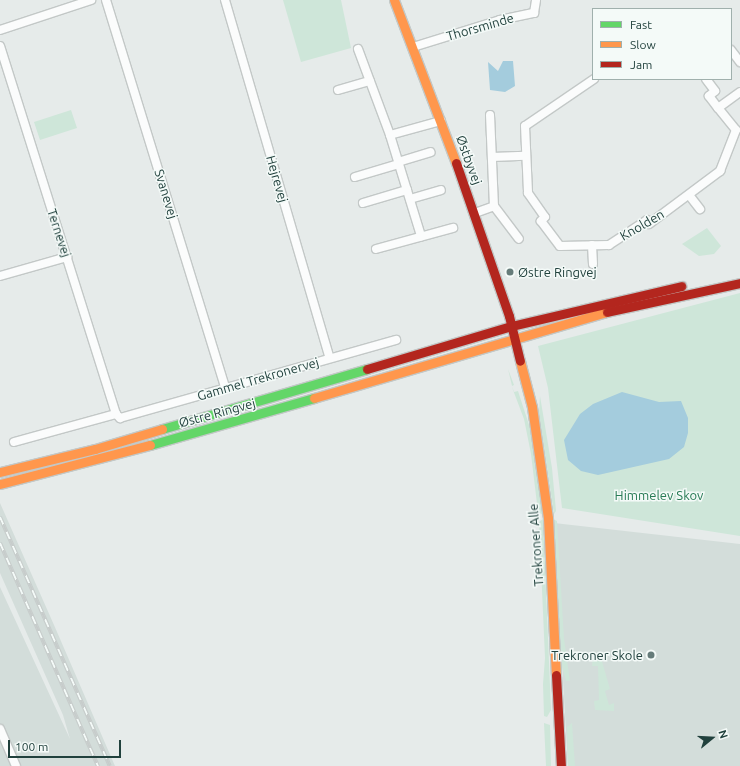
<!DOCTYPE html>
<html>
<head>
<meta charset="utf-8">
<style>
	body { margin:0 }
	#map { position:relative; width:740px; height:766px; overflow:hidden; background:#e6ebea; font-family:Ubuntu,sans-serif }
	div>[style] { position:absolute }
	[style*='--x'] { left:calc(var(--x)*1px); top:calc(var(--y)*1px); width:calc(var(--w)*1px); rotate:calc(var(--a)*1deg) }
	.built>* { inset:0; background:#d3ddda }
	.green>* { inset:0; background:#cee6d9 }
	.water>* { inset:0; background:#a4ccdd }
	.roads { filter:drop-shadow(1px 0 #c3c8c7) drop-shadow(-1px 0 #c3c8c7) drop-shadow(0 1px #c3c8c7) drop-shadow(0 -1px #c3c8c7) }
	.street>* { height:8px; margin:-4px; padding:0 4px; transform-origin:4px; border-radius:4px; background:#fbfcfc }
	.fast>* { height:9px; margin:-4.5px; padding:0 4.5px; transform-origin:4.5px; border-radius:4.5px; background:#63d668 }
	.slow>* { height:9px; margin:-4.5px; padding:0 4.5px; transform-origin:4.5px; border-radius:4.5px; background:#ff974d }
	.jam>* { height:9px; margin:-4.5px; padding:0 4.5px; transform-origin:4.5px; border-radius:4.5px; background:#b3261e }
	.rail>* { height:4px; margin-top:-2px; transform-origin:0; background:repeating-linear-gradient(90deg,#f4faf8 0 8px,#c7cccb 0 16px); box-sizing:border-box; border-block:1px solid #c7cccb }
	.dots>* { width:11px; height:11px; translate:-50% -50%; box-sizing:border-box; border:2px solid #f4faf8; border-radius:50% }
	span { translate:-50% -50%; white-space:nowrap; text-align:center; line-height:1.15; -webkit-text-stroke:3px #f4faf8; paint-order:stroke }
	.street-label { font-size:13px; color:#21413d }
	.poi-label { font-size:13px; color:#21413d }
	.left { translate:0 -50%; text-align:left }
	.right { translate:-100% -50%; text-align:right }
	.park-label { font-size:13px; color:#287b55 }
	.legend { position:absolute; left:592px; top:8px; width:140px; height:72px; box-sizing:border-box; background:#f4faf8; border:1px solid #a0b0ad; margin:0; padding:5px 7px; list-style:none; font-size:12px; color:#21413d }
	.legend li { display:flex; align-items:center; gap:8px; height:20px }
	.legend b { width:20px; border:1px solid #a0b0ad }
	.north { position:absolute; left:692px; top:718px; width:40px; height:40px; -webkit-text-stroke:3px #f4faf8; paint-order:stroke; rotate:72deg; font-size:11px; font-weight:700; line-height:16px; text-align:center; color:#21413d }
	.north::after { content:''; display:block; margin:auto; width:14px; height:18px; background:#21413d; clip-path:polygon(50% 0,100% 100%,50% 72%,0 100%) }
	.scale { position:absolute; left:8px; top:740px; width:113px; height:18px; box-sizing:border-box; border:2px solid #21413d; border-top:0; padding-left:5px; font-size:12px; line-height:14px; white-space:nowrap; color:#21413d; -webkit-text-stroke:3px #f4faf8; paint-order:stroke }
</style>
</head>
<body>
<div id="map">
	<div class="built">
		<div style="clip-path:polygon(0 503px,54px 625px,115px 766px,0 766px,0 587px,70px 739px,63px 715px,0 573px)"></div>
		<div style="clip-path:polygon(554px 523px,740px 544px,740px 766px,568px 766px)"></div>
	</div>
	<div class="green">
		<div style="clip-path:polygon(283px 0,341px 0,351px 48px,301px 62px)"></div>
		<div style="clip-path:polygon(71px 110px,77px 128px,40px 140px,34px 122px)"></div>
		<div style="clip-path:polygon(707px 228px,721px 246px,714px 254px,699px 256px,682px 244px)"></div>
		<div style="clip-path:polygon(740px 293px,740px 536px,562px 508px,548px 388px,538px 346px)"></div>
		<div style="clip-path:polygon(508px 369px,514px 385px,512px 386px,514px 392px,518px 391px,530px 428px,543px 515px,538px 512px,531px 454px,524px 419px,513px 390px)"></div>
		<div style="clip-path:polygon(540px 396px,552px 468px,556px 511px,554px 514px,539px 413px)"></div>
		<div style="clip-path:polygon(543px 519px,551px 710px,547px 717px,544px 716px,543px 684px,545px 658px,539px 522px)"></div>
		<div style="clip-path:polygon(553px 519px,557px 521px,564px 639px,570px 681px,566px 681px,562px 667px)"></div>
		<div style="clip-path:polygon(593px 657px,601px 658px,610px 689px,605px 691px,609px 705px,614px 703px,614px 711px,595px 710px,594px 701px,599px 700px,598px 666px,592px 666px)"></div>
		<div style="clip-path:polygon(544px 723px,550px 725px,551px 766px,546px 766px)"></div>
		<div style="clip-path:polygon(572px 723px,575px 766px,568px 766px,567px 727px)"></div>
	</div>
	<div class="water">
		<div style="clip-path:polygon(503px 61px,513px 61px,515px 86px,505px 92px,490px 90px,488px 62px,498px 71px)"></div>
		<div style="clip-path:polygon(622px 392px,659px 402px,681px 401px,688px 418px,688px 433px,684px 447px,669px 459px,598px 475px,581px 471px,568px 460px,564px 440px,580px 414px,593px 404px)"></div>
	</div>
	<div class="roads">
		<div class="street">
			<div style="--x:106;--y:0;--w:406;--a:72.9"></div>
			<div style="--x:225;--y:0;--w:373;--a:73.7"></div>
			<div style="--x:0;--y:30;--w:96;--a:-18.2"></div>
			<div style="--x:0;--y:46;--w:386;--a:72.5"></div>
			<div style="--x:116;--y:414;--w:6;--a:45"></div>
			<div style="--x:120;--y:418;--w:287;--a:-15.8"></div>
			<div style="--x:413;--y:47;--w:91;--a:-17.2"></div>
			<div style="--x:500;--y:20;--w:35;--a:-12"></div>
			<div style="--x:534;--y:13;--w:13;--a:-81"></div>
			<div style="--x:358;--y:49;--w:92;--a:69.6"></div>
			<div style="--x:390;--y:135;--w:106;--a:72.9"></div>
			<div style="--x:731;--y:50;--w:15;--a:53"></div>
			<div style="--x:594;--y:79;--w:83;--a:145.7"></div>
			<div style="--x:525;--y:126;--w:67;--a:87.4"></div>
			<div style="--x:528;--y:193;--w:29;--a:55"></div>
			<div style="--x:545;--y:217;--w:6;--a:135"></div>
			<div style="--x:541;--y:221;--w:31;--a:53"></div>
			<div style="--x:560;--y:246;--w:49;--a:-1.2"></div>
			<div style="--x:609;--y:245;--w:45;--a:-33.3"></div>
			<div style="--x:647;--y:220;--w:4;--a:63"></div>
			<div style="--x:649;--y:224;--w:89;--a:-36.7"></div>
			<div style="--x:720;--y:171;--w:44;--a:-68.7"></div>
			<div style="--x:736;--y:130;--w:28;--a:-129"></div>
			<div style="--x:706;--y:79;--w:15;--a:53"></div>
			<div style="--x:715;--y:91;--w:8;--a:140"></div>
			<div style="--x:709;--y:96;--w:15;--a:53"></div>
			<div style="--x:718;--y:108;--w:27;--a:-36"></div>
			<div style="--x:338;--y:90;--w:33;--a:-16"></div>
			<div style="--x:490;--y:115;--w:91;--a:87.5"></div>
			<div style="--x:494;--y:206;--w:41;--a:52.9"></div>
			<div style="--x:390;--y:135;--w:53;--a:-15.4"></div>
			<div style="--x:492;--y:157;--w:33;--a:-2"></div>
			<div style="--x:398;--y:162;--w:34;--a:-17"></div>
			<div style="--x:355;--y:177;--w:46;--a:-16.5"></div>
			<div style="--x:689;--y:195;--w:18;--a:52"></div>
			<div style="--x:410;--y:199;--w:32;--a:-16"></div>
			<div style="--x:363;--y:203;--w:46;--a:-16.5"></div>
			<div style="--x:475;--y:213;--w:20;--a:-20"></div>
			<div style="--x:592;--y:245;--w:19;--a:87"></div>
			<div style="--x:376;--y:249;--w:80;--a:-15.3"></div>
			<div style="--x:0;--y:276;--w:70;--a:-15.8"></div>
			<div style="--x:14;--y:442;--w:106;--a:-15.4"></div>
			<div style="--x:0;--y:729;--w:40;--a:66.6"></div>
		</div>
		<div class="fast">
			<div style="--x:162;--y:429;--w:214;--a:-16.3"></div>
			<div style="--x:150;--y:445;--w:171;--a:-16"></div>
		</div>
		<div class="slow">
			<div style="--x:394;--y:0;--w:174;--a:69.2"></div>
			<div style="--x:520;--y:361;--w:48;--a:75.4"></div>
			<div style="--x:532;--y:407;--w:112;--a:81.8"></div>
			<div style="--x:548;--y:518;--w:157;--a:87.1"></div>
			<div style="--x:314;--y:398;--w:305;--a:-16.4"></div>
			<div style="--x:0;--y:472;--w:98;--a:-13.6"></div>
			<div style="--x:95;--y:449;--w:70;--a:-16.6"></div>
			<div style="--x:0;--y:484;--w:155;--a:-14.6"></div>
		</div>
		<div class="jam">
			<div style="--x:456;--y:163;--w:162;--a:70.9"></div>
			<div style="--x:509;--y:316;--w:46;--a:76.3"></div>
			<div style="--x:607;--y:312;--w:136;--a:-12.3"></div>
			<div style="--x:367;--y:369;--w:150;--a:-16.6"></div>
			<div style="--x:511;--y:326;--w:175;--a:-13.2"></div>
			<div style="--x:556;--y:675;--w:91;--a:86.9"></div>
		</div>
	</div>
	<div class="rail">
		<div style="--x:0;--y:517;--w:272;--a:66.2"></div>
		<div style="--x:0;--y:543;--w:244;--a:66.3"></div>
	</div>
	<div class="dots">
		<div style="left:510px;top:272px;background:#667c7a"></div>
		<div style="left:651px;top:655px;background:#667c7a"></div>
	</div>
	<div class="street-label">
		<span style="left:480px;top:27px;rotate:-16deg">Thorsminde</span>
		<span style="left:469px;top:160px;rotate:70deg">Østbyvej</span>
		<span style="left:277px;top:179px;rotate:74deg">Hejrevej</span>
		<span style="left:166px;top:194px;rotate:73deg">Svanevej</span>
		<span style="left:642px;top:225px;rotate:-30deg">Knolden</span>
		<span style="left:59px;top:233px;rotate:72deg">Ternevej</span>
		<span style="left:258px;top:379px;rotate:-16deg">Gammel Trekronervej</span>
		<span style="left:217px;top:413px;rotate:-15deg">Østre Ringvej</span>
		<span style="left:536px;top:545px;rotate:-94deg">Trekroner Alle</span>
	</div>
	<div class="poi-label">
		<span class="left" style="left:518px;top:272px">Østre Ringvej</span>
		<span class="right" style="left:643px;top:655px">Trekroner Skole</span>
	</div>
	<div class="park-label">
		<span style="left:659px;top:495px">Himmelev Skov</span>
	</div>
	<ul class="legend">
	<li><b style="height:5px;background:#63d668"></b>Fast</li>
	<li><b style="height:5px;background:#ff974d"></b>Slow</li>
	<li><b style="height:5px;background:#b3261e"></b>Jam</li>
	</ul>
	<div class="north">N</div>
	<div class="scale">100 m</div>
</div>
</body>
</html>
